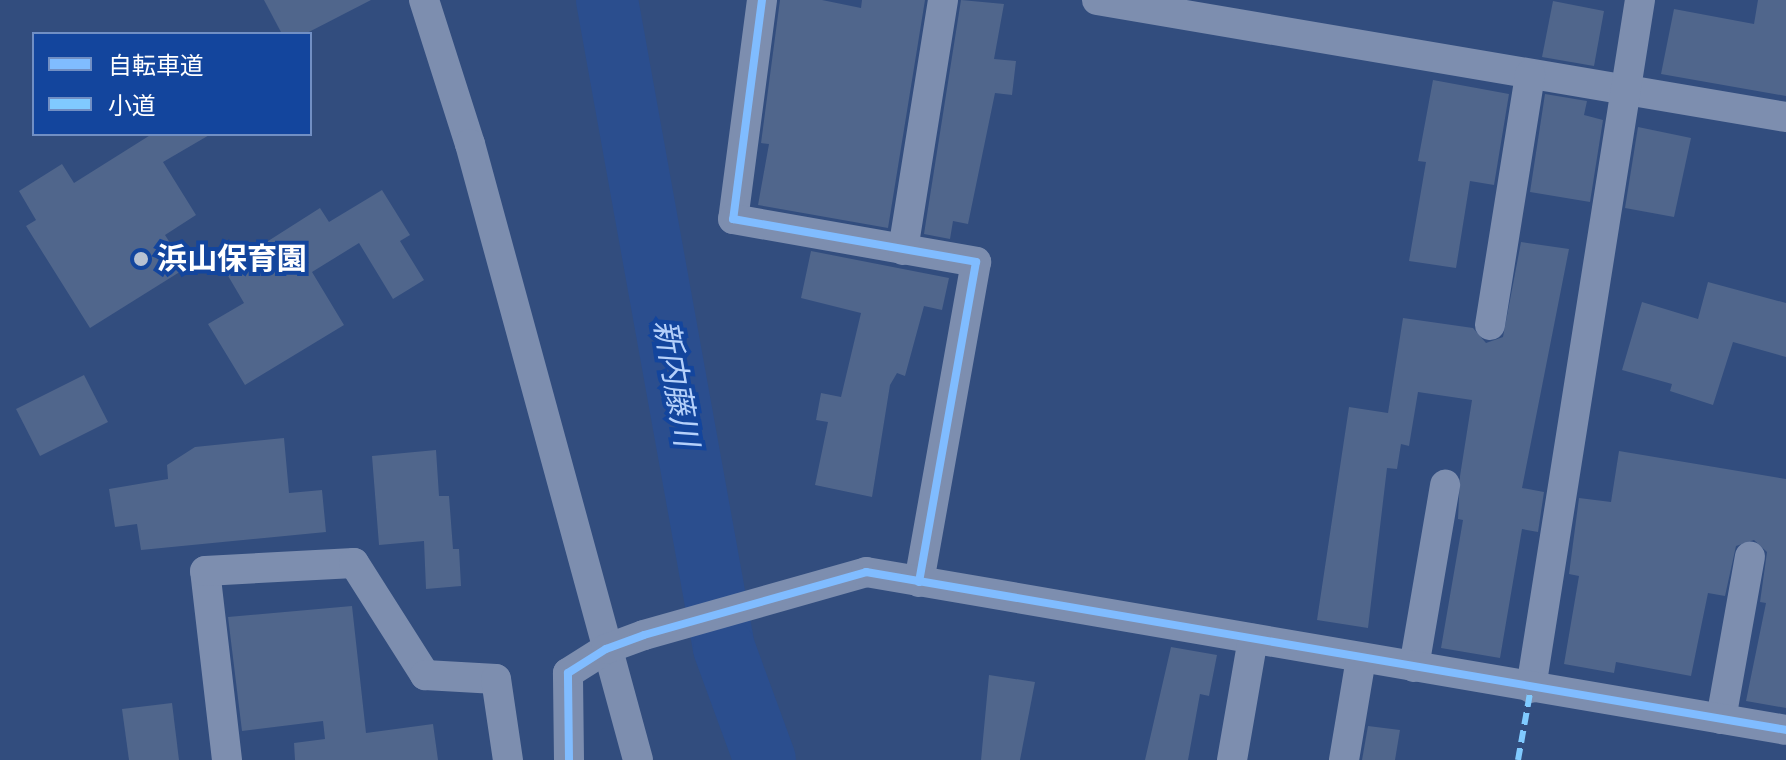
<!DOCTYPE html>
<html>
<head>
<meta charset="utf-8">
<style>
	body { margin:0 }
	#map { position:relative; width:1786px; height:760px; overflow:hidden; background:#324d7e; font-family:Jost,"Noto Sans JP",sans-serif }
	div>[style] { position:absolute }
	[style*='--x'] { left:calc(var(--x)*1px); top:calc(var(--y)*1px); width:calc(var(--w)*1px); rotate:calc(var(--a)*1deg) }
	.river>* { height:62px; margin:-31px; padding:0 31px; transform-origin:31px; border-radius:31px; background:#2b4e8e }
	.building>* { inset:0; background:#50668c }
	.minor>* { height:30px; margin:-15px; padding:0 15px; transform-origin:15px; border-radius:15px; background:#7d8eaf }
	.quiet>* { height:6px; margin-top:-3px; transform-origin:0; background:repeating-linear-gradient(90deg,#80caff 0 12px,transparent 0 18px) }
	.cycleway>* { height:8px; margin:-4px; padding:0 4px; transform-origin:4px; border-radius:4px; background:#80bcff }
	.dots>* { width:22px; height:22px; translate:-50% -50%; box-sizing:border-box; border:4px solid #13459d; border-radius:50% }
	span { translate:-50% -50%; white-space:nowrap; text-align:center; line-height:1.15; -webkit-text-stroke:8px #13459d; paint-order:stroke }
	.poi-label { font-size:30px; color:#fff; font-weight:700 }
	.left { translate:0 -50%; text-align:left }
	.water-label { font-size:32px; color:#b5d0fa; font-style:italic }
	.legend { position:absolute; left:32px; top:32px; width:280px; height:104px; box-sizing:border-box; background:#13459d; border:2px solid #718fc4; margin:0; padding:10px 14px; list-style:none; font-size:24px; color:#fff }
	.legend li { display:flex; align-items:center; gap:16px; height:40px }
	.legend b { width:40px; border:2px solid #718fc4 }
</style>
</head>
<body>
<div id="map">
	<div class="river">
		<div style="--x:607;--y:0;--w:658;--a:79.77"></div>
		<div style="--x:724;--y:648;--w:119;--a:69.9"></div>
	</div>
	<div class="building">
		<div style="clip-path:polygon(264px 0,371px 0,305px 34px,282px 34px)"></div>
		<div style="clip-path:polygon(780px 0,822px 0,861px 8px,862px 0,925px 0,888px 228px,758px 205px,769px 144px,761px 143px)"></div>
		<div style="clip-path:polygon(961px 0,1004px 4px,994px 59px,1016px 61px,1012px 95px,995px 93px,968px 224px,953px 221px,950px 239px,924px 234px)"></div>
		<div style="clip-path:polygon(1758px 0,1786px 0,1786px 96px,1661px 74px,1674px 9px,1754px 24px)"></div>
		<div style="clip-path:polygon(1553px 1px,1604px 11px,1594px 66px,1542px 57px)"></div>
		<div style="clip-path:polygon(1433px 80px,1509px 94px,1494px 185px,1470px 181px,1456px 268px,1409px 261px,1426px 162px,1418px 161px)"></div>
		<div style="clip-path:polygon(1545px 94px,1587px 101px,1584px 115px,1603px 120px,1590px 202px,1530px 192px)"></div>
		<div style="clip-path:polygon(1638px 127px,1691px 138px,1674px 217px,1625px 208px)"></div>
		<div style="clip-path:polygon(152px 134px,211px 134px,163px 162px,196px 215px,165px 235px,186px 268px,90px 328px,26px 226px,36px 220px,19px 191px,62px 164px,74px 183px)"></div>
		<div style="clip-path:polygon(382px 190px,410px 235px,400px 241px,424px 280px,393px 299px,359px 243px,312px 272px,344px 325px,245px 385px,208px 324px,244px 303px,224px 269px,320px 208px,329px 222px)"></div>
		<div style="clip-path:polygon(1521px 242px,1569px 249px,1522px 488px,1544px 492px,1538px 532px,1522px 529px,1500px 658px,1441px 648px,1463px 520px,1458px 519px,1460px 476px,1472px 400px,1418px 392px,1409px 446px,1401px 444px,1397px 469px,1387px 468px,1368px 628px,1317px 620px,1349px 407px,1388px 413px,1403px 318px,1473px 328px,1486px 343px,1503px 337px)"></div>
		<div style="clip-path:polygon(811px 251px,949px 278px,942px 310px,924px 306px,905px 376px,897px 373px,890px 385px,872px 497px,815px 485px,828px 422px,816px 420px,821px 393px,841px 397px,861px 313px,801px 298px)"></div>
		<div style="clip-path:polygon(1708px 282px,1786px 303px,1786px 357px,1733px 342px,1713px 405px,1670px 391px,1672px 384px,1622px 370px,1642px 302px,1698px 319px)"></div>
		<div style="clip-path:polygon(84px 375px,108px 422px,40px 456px,16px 409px)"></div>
		<div style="clip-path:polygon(284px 438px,289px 493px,322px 490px,326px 532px,141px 550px,137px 524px,115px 527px,109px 489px,168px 479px,167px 465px,195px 447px)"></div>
		<div style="clip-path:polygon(436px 450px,439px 496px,449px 496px,453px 549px,459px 549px,461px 586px,426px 589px,424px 541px,379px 545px,372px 456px)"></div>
		<div style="clip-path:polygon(1619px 451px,1786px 479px,1786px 708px,1746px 701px,1766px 603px,1760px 602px,1767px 552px,1754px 540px,1736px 546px,1725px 596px,1708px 593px,1691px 676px,1616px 662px,1614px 673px,1564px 664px,1579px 576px,1569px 574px,1579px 498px,1611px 502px)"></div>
		<div style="clip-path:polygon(352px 606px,366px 733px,433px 724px,438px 760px,295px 760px,294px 743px,325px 739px,323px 721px,242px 731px,228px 617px)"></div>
		<div style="clip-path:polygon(1171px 647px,1217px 655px,1209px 696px,1200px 694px,1188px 760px,1145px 760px)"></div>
		<div style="clip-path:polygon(989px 675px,1035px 682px,1020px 760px,981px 760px)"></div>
		<div style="clip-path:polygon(172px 703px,179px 760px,129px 760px,122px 709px)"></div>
		<div style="clip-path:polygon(1368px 726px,1400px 730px,1395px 760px,1362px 760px)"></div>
	</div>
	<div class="minor">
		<div style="--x:424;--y:0;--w:151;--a:72.3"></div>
		<div style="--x:470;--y:144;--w:638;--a:74.74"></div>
		<div style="--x:762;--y:0;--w:221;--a:97.5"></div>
		<div style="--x:733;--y:219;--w:247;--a:10"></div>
		<div style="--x:976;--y:262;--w:325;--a:100.1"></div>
		<div style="--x:1097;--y:0;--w:699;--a:9.64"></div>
		<div style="--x:903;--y:250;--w:253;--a:-80.9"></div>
		<div style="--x:1490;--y:325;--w:254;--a:-80.9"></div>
		<div style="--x:1414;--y:667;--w:185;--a:-80.3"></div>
		<div style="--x:1531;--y:688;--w:697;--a:-81"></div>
		<div style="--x:1721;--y:719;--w:165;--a:-79.9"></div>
		<div style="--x:227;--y:760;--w:190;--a:-96.6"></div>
		<div style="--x:205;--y:571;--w:149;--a:-3.1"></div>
		<div style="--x:354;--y:563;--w:133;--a:57.6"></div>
		<div style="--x:425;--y:675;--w:71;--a:3.2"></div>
		<div style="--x:496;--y:679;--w:82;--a:81.6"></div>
		<div style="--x:569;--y:760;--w:87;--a:-90.7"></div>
		<div style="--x:568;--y:673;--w:45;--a:-32.3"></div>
		<div style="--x:606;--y:649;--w:40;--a:-20.2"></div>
		<div style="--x:644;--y:635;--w:231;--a:-15.8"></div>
		<div style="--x:866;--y:572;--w:933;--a:9.74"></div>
		<div style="--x:1232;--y:760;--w:123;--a:-80.2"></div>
		<div style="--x:1344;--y:760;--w:103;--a:-80.5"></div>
	</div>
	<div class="quiet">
		<div style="--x:1518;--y:760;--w:73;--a:-79.8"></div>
	</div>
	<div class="cycleway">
		<div style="--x:762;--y:0;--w:221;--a:97.5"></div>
		<div style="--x:733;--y:219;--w:247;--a:10"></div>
		<div style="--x:976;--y:262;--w:325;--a:100.1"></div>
		<div style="--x:569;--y:760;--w:87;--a:-90.7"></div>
		<div style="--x:568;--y:673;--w:45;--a:-32.3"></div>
		<div style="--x:606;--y:649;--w:40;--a:-20.2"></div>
		<div style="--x:644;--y:635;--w:231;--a:-15.8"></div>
		<div style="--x:866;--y:572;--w:933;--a:9.74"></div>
	</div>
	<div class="dots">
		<div style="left:141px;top:259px;background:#b7c1d2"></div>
	</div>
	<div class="poi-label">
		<span class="left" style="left:157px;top:259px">浜山保育園</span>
	</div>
	<div class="water-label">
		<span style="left:676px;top:383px;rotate:80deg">新内藤川</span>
	</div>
	<ul class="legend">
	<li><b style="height:10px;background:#80bcff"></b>自転車道</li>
	<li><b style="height:10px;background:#80caff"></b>小道</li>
	</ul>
</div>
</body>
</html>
